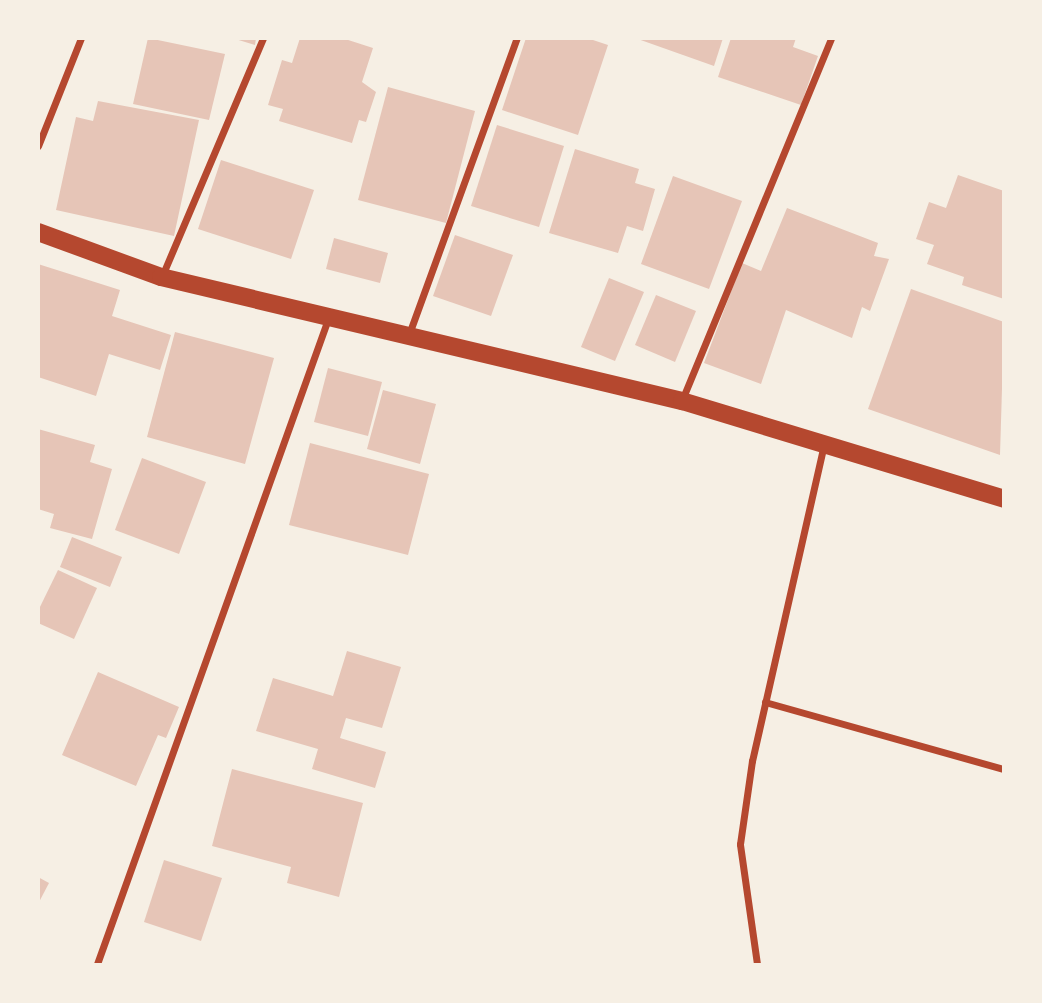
<!DOCTYPE html>
<html>
<head>
<meta charset="utf-8">
<style>
	body { margin:0 }
	#map { position:relative; width:1042px; height:1003px; overflow:hidden; background:#f6efe4; font-family:"Crimson Pro",serif }
	div>[style] { position:absolute }
	[style*='--x'] { left:calc(var(--x)*1px); top:calc(var(--y)*1px); width:calc(var(--w)*1px); rotate:calc(var(--a)*1deg) }
	.building>* { inset:0; background:#e6c5b7 }
	.minor>* { height:7px; margin:-3.5px; padding:0 3.5px; transform-origin:3.5px; border-radius:3.5px; background:#b5482f }
	.primary>* { height:18px; margin:-9px; padding:0 9px; transform-origin:9px; border-radius:9px; background:#b5482f }
	span { translate:-50% -50%; white-space:nowrap; text-align:center; line-height:1.15; -webkit-text-stroke:5px #f6efe4; paint-order:stroke }
	.frame { position:absolute; inset:0; border:40px solid #f6efe4; pointer-events:none }
</style>
</head>
<body>
<div id="map">
	<div class="building">
		<div style="clip-path:polygon(148px 38px,225px 54px,209px 120px,133px 104px)"></div>
		<div style="clip-path:polygon(232px 38px,256px 38px,255px 45px)"></div>
		<div style="clip-path:polygon(300px 38px,342px 38px,373px 48px,362px 82px,376px 92px,366px 122px,359px 120px,352px 143px,279px 121px,283px 109px,268px 105px,282px 60px,292px 63px)"></div>
		<div style="clip-path:polygon(526px 38px,587px 38px,608px 45px,578px 135px,502px 110px)"></div>
		<div style="clip-path:polygon(635px 38px,723px 38px,714px 66px)"></div>
		<div style="clip-path:polygon(731px 38px,796px 38px,793px 47px,818px 56px,801px 105px,718px 77px)"></div>
		<div style="clip-path:polygon(388px 87px,475px 111px,446px 223px,358px 200px)"></div>
		<div style="clip-path:polygon(98px 101px,199px 120px,174px 236px,56px 210px,76px 117px,93px 121px)"></div>
		<div style="clip-path:polygon(497px 125px,564px 146px,539px 227px,471px 206px)"></div>
		<div style="clip-path:polygon(575px 149px,639px 169px,635px 183px,655px 189px,643px 231px,627px 226px,618px 253px,549px 233px)"></div>
		<div style="clip-path:polygon(221px 160px,314px 190px,291px 259px,198px 229px)"></div>
		<div style="clip-path:polygon(958px 175px,1004px 191px,1004px 299px,962px 285px,964px 277px,927px 264px,934px 245px,916px 239px,929px 202px,946px 208px)"></div>
		<div style="clip-path:polygon(673px 176px,742px 201px,709px 289px,641px 264px)"></div>
		<div style="clip-path:polygon(787px 208px,878px 243px,874px 256px,889px 259px,870px 311px,862px 307px,852px 338px,786px 310px,761px 384px,704px 363px,742px 263px,761px 271px)"></div>
		<div style="clip-path:polygon(455px 235px,513px 255px,491px 316px,433px 296px)"></div>
		<div style="clip-path:polygon(334px 238px,388px 253px,380px 283px,326px 269px)"></div>
		<div style="clip-path:polygon(38px 264px,120px 290px,112px 316px,171px 335px,160px 370px,109px 354px,96px 396px,38px 377px)"></div>
		<div style="clip-path:polygon(609px 278px,644px 292px,615px 361px,581px 347px)"></div>
		<div style="clip-path:polygon(911px 289px,1004px 322px,1000px 455px,868px 409px)"></div>
		<div style="clip-path:polygon(656px 295px,696px 311px,675px 362px,635px 345px)"></div>
		<div style="clip-path:polygon(175px 332px,274px 358px,245px 464px,147px 437px)"></div>
		<div style="clip-path:polygon(328px 368px,382px 382px,368px 436px,314px 422px)"></div>
		<div style="clip-path:polygon(383px 390px,436px 404px,420px 464px,367px 449px)"></div>
		<div style="clip-path:polygon(38px 429px,95px 445px,90px 462px,112px 469px,92px 539px,50px 528px,54px 514px,38px 509px)"></div>
		<div style="clip-path:polygon(310px 443px,429px 474px,408px 555px,289px 525px)"></div>
		<div style="clip-path:polygon(142px 458px,206px 482px,179px 554px,115px 530px)"></div>
		<div style="clip-path:polygon(72px 537px,122px 557px,110px 587px,60px 567px)"></div>
		<div style="clip-path:polygon(58px 570px,97px 588px,74px 639px,38px 623px,38px 611px)"></div>
		<div style="clip-path:polygon(347px 651px,401px 667px,382px 728px,346px 718px,340px 738px,386px 752px,375px 788px,312px 769px,318px 749px,256px 731px,273px 678px,333px 696px)"></div>
		<div style="clip-path:polygon(98px 672px,179px 707px,166px 738px,158px 735px,136px 786px,62px 755px)"></div>
		<div style="clip-path:polygon(232px 769px,363px 803px,339px 897px,287px 883px,291px 867px,212px 846px)"></div>
		<div style="clip-path:polygon(164px 860px,222px 878px,201px 941px,144px 922px)"></div>
		<div style="clip-path:polygon(38px 877px,49px 883px,38px 904px)"></div>
	</div>
	<div class="minor">
		<div style="--x:38;--y:146;--w:116;--a:-68.3"></div>
		<div style="--x:162;--y:276;--w:259;--a:-67"></div>
		<div style="--x:409;--y:334;--w:315;--a:-70"></div>
		<div style="--x:682;--y:400;--w:391;--a:-67.6"></div>
		<div style="--x:765;--y:702;--w:248;--a:15.7"></div>
		<div style="--x:97;--y:964;--w:685;--a:-70.3"></div>
		<div style="--x:757;--y:964;--w:121;--a:-98.1"></div>
		<div style="--x:740;--y:844;--w:84;--a:-81.8"></div>
		<div style="--x:752;--y:761;--w:325;--a:-77.2"></div>
	</div>
	<div class="primary">
		<div style="--x:38;--y:232;--w:131;--a:20.1"></div>
		<div style="--x:161;--y:277;--w:536;--a:13.39"></div>
		<div style="--x:682;--y:401;--w:337;--a:16.9"></div>
	</div>
	<div class="frame"></div>
</div>
</body>
</html>
